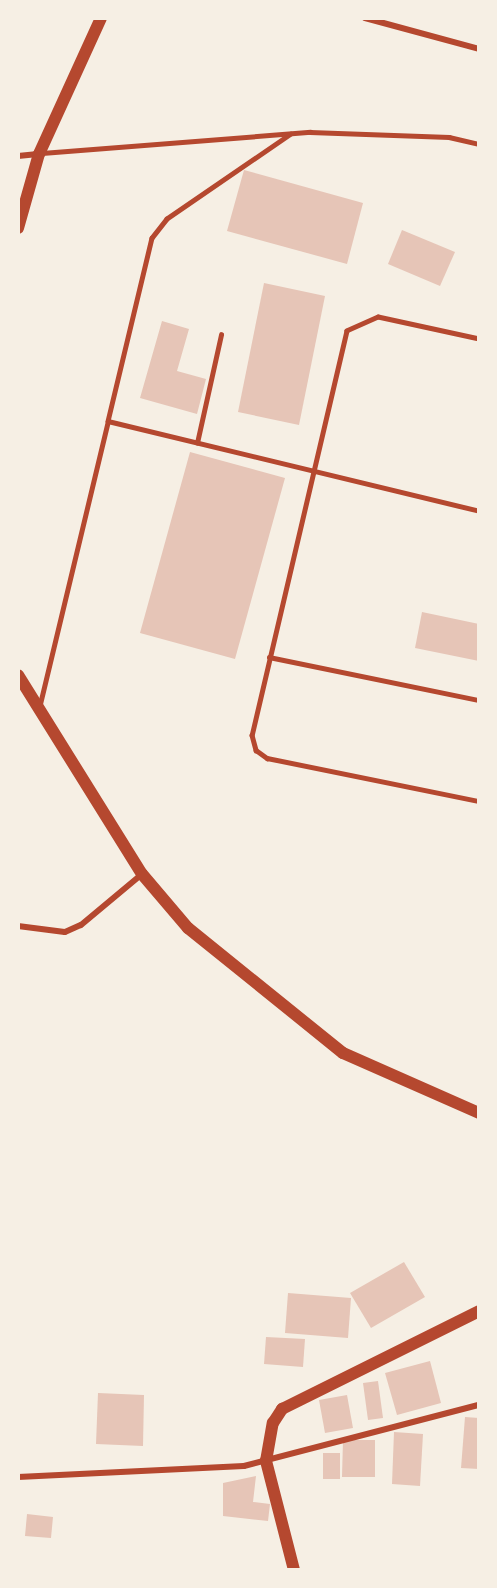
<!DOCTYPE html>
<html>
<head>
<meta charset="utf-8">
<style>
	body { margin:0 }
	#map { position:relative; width:497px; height:1588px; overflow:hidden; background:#f6efe4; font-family:Raleway,sans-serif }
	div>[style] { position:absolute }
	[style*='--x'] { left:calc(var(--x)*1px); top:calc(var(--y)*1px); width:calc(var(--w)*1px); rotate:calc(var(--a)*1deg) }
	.building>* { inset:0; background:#e6c5b7 }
	.service>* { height:4.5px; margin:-2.25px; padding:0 2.25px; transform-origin:2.25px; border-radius:2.25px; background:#b5482f }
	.minor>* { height:6px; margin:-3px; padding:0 3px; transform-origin:3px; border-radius:3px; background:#b5482f }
	.secondary>* { height:12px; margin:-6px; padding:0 6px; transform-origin:6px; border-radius:6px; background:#b5482f }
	span { translate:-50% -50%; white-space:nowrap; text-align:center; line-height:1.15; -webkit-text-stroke:6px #f6efe4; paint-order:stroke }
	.frame { position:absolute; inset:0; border:20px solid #f6efe4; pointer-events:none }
</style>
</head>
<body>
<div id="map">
	<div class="building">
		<div style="clip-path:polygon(244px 170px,363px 203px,347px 264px,227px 231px)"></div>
		<div style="clip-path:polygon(402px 230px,455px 252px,440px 286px,388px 264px)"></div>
		<div style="clip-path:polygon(264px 283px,325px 296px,299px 425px,238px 412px)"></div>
		<div style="clip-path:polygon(162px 321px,189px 329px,177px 371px,206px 379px,197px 414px,140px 398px)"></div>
		<div style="clip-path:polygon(190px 452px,285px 478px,235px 659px,140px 633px)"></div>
		<div style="clip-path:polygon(422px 612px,479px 624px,479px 661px,415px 648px)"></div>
		<div style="clip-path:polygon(404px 1262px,425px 1297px,371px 1328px,350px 1293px)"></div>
		<div style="clip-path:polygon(288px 1293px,351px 1298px,348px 1338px,285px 1333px)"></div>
		<div style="clip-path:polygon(266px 1337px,305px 1339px,303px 1367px,264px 1364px)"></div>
		<div style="clip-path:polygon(430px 1361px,441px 1403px,397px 1415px,385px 1373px)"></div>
		<div style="clip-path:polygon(378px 1381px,383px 1418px,368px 1420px,363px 1383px)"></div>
		<div style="clip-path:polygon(98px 1393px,144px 1395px,143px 1446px,96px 1444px)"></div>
		<div style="clip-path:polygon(347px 1395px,353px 1428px,325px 1433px,319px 1400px)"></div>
		<div style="clip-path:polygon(465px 1417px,479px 1418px,479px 1469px,461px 1468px)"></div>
		<div style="clip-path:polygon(394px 1432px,423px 1434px,420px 1486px,392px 1484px)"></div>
		<div style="clip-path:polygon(343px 1440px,375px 1440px,375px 1477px,342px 1477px)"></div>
		<div style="clip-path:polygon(323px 1453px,340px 1453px,340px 1479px,323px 1479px)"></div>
		<div style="clip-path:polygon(256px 1476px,253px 1502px,270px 1504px,268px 1521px,223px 1516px,223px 1483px)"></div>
		<div style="clip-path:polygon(27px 1514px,53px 1517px,51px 1538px,25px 1536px)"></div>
	</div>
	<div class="service">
		<div style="--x:291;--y:134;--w:150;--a:145.6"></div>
		<div style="--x:167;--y:219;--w:24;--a:128"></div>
		<div style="--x:152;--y:238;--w:188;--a:103.5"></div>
		<div style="--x:108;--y:421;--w:382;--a:13.6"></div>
		<div style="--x:42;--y:153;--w:269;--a:-4.5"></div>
		<div style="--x:310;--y:132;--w:139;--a:2.1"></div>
		<div style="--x:449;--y:137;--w:31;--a:13"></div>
		<div style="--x:479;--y:339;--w:103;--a:-167.7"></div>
		<div style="--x:378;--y:317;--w:34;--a:156"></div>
		<div style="--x:347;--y:331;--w:415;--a:103.2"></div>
		<div style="--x:252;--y:735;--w:16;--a:75"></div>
		<div style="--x:256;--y:750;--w:14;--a:36"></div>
		<div style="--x:267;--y:758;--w:216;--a:11.5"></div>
		<div style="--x:197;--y:443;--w:111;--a:-77.5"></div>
		<div style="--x:269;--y:657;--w:214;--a:11.6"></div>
		<div style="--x:40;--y:704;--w:291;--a:-76.5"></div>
	</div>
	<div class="minor">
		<div style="--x:365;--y:18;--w:118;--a:15.2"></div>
		<div style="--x:18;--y:156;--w:20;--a:-6"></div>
		<div style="--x:18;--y:926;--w:47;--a:7.3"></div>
		<div style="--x:65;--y:932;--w:17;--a:-24"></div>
		<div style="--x:81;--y:925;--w:80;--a:-39.9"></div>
		<div style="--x:18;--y:1477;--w:226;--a:-2.8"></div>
		<div style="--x:244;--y:1466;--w:243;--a:-14.6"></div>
	</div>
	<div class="secondary">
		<div style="--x:18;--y:228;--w:77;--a:-74.2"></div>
		<div style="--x:39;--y:154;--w:149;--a:-65.5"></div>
		<div style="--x:18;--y:675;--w:234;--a:58.1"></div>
		<div style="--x:142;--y:874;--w:71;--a:49.6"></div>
		<div style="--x:188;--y:928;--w:199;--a:38.9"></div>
		<div style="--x:343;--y:1053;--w:149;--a:23.8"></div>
		<div style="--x:294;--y:1570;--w:113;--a:-104.4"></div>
		<div style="--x:266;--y:1461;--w:39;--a:-80"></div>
		<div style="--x:273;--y:1423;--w:17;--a:-57"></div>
		<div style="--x:282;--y:1409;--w:220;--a:-26.4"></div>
	</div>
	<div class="frame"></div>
</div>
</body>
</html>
